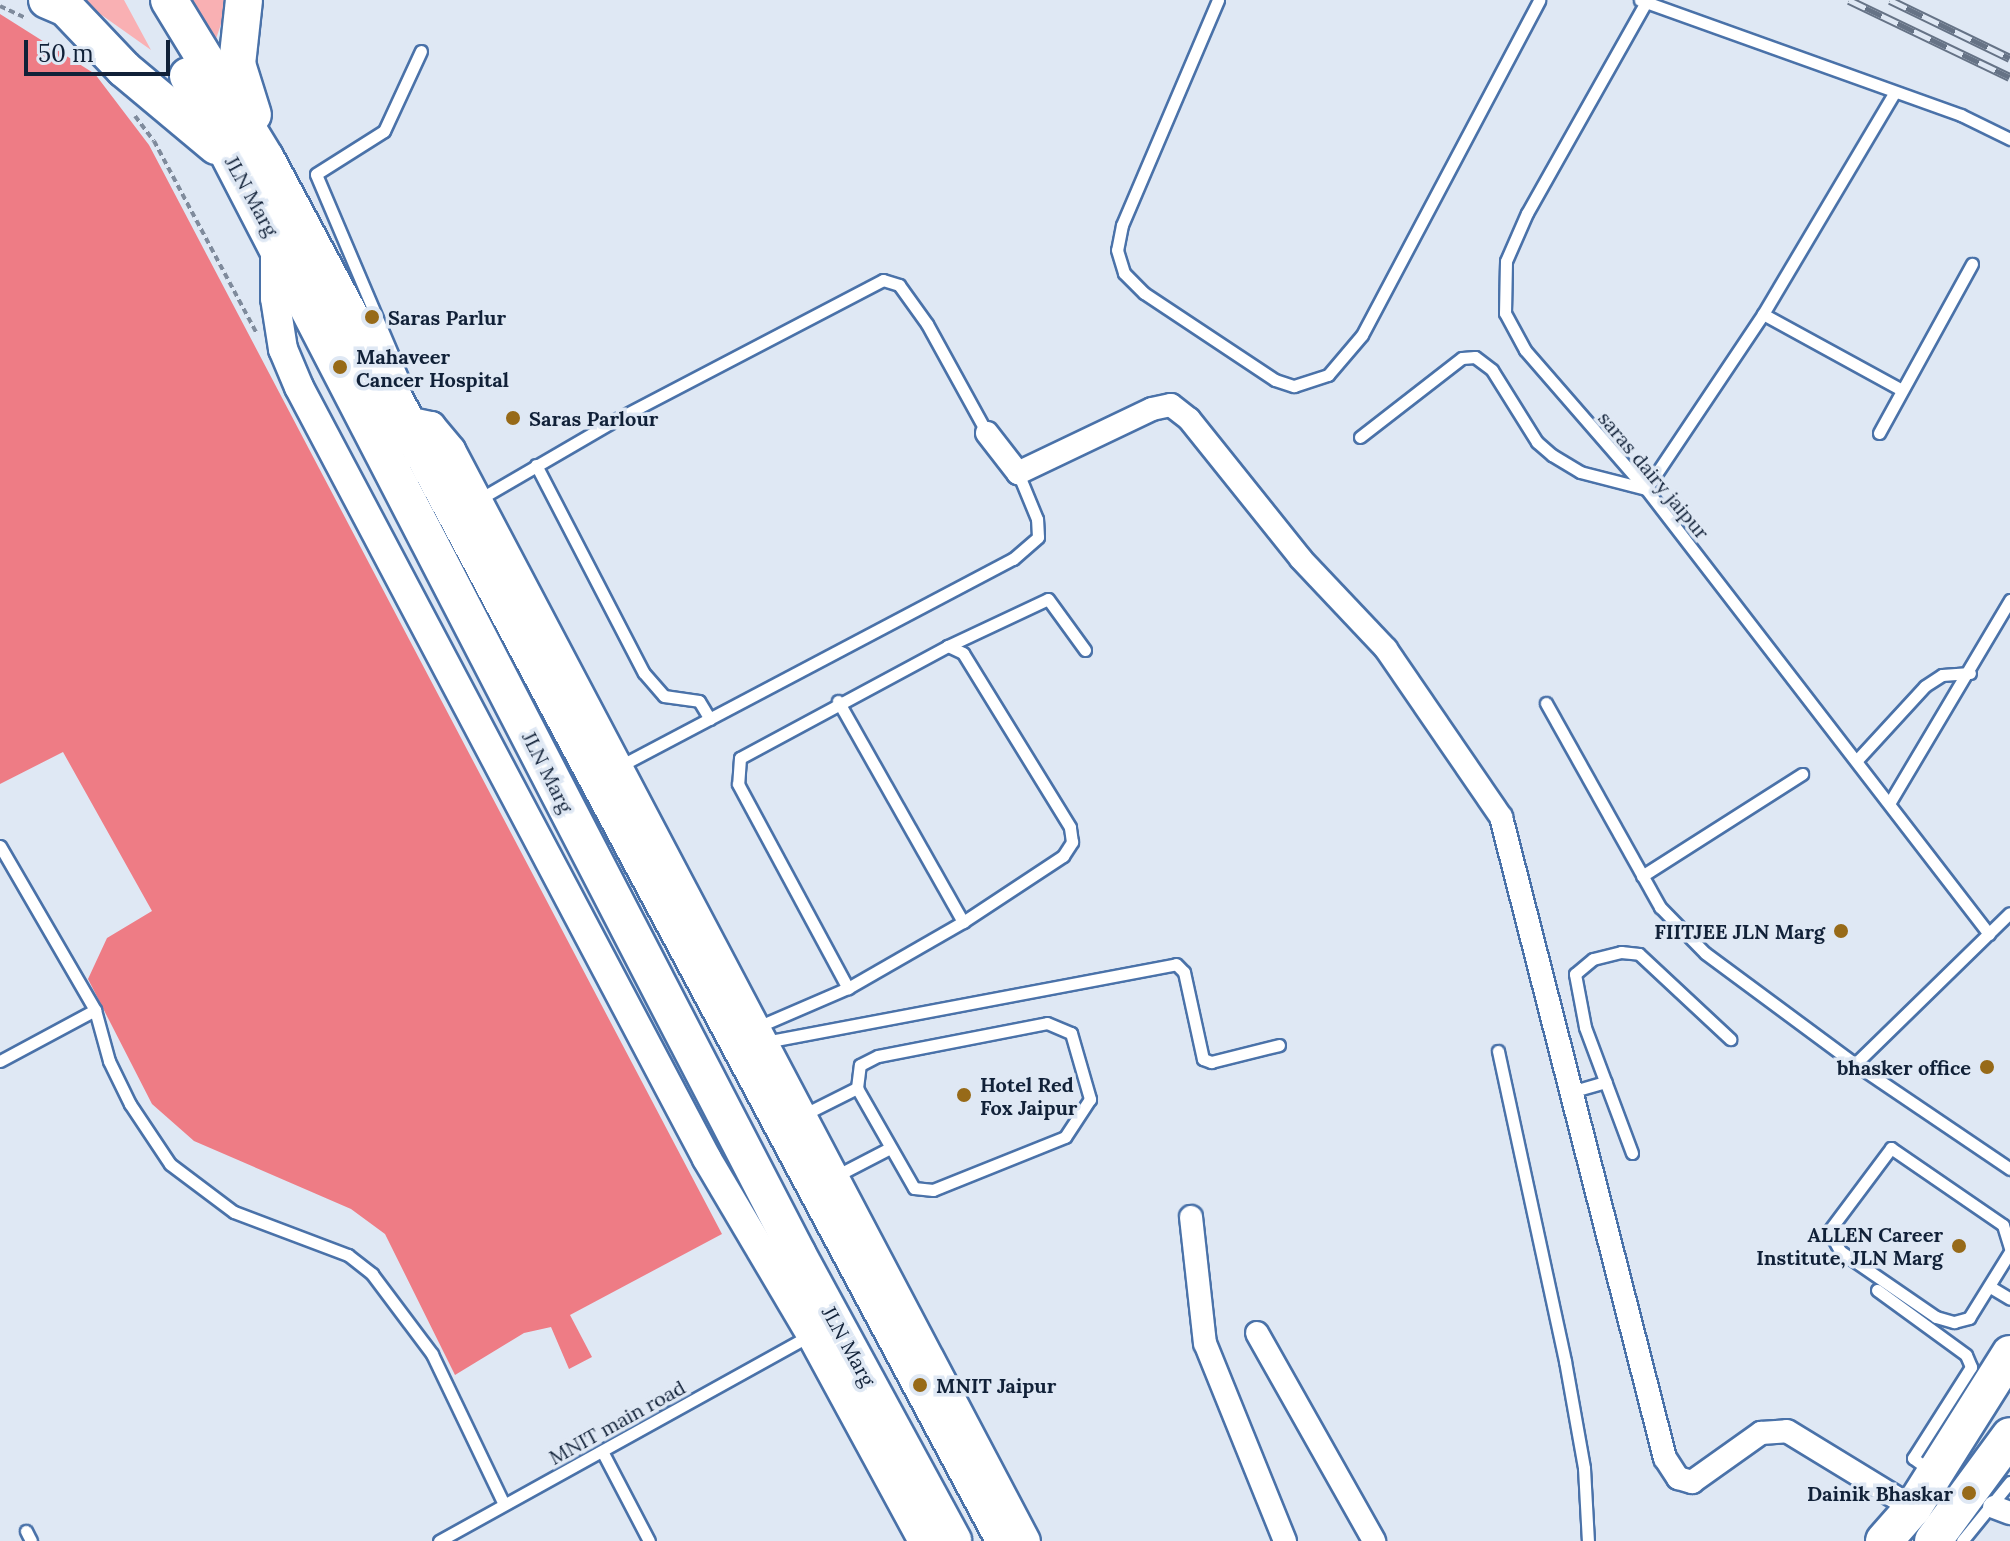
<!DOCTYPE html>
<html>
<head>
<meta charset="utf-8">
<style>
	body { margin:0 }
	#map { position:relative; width:2010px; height:1541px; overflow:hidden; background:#dfe8f4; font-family:Lora,serif }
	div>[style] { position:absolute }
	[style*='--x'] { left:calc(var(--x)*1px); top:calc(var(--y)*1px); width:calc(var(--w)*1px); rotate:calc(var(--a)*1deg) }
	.green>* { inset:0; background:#f9b0b3 }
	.forest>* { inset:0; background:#ee7c85 }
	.path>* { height:4px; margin-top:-2px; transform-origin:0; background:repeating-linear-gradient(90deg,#7f8b9c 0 6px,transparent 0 10px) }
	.roads { filter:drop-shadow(2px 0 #4a72a9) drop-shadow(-2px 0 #4a72a9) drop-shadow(0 2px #4a72a9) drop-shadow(0 -2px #4a72a9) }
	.service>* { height:11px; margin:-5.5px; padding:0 5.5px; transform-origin:5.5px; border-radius:5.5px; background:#fff }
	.minor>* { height:22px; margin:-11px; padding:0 11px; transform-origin:11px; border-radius:11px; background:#fff }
	.tertiary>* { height:28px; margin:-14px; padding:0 14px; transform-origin:14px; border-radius:14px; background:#fff }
	.primary>* { height:36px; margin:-18px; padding:0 18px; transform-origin:18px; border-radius:18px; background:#fff }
	.rail>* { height:9px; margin-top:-4.5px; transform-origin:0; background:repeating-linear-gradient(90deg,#dfe8f4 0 18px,#667386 0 36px); box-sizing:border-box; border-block:2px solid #667386 }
	.dots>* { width:22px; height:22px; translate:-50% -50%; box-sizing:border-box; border:4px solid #dfe8f4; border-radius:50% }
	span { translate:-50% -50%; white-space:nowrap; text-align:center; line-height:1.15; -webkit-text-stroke:7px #dfe8f4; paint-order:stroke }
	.street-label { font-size:20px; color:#112138 }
	.poi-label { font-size:20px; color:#112138; font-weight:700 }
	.left { translate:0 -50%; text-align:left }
	.right { translate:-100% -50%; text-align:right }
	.scale { position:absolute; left:24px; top:40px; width:146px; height:36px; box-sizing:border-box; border:4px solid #112138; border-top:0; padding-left:10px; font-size:24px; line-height:28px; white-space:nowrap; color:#112138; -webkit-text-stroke:6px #dfe8f4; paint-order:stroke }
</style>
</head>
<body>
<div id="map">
	<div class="green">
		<div style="clip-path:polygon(72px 0,124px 0,151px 50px,103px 16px)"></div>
		<div style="clip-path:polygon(180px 0,229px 0,213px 48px)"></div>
	</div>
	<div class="forest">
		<div style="clip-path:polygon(0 14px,95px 74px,149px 145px,722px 1234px,570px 1315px,592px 1357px,569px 1369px,551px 1327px,524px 1333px,455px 1375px,385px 1234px,351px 1209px,194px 1141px,152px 1104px,88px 979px,107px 938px,152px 911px,63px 752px,0 784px)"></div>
	</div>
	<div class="path">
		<div style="--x:0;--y:6;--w:29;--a:25"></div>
		<div style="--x:135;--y:116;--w:31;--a:53"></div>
		<div style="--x:154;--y:141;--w:217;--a:61.9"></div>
	</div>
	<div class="roads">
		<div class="service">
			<div style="--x:1218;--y:0;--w:245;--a:113.1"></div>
			<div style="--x:1122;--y:225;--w:25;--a:101"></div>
			<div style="--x:1117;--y:250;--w:24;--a:73"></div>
			<div style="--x:1124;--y:273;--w:28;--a:45"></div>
			<div style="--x:1144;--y:293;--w:157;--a:33.6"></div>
			<div style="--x:1275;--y:380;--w:20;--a:18"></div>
			<div style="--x:1294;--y:386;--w:36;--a:-18"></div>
			<div style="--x:1328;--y:375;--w:52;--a:-49.6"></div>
			<div style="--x:1362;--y:335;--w:379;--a:-62.1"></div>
			<div style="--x:1640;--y:0;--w:341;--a:19.7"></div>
			<div style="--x:1961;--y:115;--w:55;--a:26.1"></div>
			<div style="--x:1646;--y:2;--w:242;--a:119.4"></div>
			<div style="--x:1527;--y:213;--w:52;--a:113.6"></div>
			<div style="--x:1506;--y:261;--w:52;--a:91.1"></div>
			<div style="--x:1505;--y:313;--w:42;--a:61.6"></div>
			<div style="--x:1525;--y:350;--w:184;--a:49"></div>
			<div style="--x:1646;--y:489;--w:562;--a:52.38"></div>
			<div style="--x:1763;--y:314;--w:158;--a:28.7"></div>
			<div style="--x:402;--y:377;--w:220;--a:-113"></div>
			<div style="--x:316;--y:174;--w:80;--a:-32.3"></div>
			<div style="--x:384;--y:131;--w:88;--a:-65.2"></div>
			<div style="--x:1879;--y:433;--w:193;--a:-61.2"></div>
			<div style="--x:1360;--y:437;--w:129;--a:-37.8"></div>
			<div style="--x:1462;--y:358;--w:13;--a:-4"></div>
			<div style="--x:1475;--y:357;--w:21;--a:37"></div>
			<div style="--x:1492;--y:370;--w:85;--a:58"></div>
			<div style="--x:1537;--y:442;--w:20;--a:41"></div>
			<div style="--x:1552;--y:455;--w:33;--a:31"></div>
			<div style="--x:1580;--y:472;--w:68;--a:14.4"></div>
			<div style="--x:1646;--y:489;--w:211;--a:-56.2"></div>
			<div style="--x:1763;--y:314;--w:257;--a:-59.3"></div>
			<div style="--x:536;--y:465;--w:234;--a:62.6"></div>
			<div style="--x:644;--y:673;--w:30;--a:49"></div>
			<div style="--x:664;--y:696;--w:35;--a:8"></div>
			<div style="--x:699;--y:701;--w:21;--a:59"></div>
			<div style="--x:478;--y:500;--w:161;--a:-30.2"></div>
			<div style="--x:617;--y:419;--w:300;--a:-27.6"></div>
			<div style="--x:883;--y:280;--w:17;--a:17"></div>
			<div style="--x:899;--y:285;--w:48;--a:54.3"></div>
			<div style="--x:927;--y:324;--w:124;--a:61.2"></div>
			<div style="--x:948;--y:646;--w:110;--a:-25.2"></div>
			<div style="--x:1048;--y:599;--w:63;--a:54"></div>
			<div style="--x:838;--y:701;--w:254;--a:60.5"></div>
			<div style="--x:1546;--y:703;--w:234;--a:60.8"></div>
			<div style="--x:1660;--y:907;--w:64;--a:45.6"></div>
			<div style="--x:1705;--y:953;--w:187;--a:36.5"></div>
			<div style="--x:1855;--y:1064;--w:216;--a:-44.3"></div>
			<div style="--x:1857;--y:760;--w:100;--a:-47.4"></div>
			<div style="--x:1925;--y:686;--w:20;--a:-33"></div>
			<div style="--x:1942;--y:675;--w:28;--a:-4"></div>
			<div style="--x:618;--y:767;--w:446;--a:-27.8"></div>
			<div style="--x:1013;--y:559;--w:33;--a:-41"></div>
			<div style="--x:1038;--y:537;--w:18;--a:-93"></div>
			<div style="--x:1037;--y:519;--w:50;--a:-112.4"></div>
			<div style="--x:1890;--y:802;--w:235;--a:-59.3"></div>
			<div style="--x:0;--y:846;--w:190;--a:59.9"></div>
			<div style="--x:95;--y:1010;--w:53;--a:74.6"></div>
			<div style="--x:109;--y:1061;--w:48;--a:64"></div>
			<div style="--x:130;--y:1104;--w:72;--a:56.3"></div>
			<div style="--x:170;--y:1164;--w:80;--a:36.9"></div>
			<div style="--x:234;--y:1212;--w:122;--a:20.7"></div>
			<div style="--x:348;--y:1255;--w:31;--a:38"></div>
			<div style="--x:372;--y:1274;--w:100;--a:53.1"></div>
			<div style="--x:432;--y:1354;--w:164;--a:64.4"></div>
			<div style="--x:1642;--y:876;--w:190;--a:-32.5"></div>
			<div style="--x:1047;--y:1023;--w:26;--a:23"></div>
			<div style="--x:1071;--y:1033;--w:69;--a:73.9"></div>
			<div style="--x:1090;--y:1099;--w:45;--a:123.3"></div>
			<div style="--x:1065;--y:1137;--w:142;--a:158.1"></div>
			<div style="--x:933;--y:1190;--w:19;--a:-174"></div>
			<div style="--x:914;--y:1188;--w:115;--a:-119.7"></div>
			<div style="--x:857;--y:1088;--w:23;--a:-83"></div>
			<div style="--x:860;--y:1065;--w:20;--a:-27"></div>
			<div style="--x:878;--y:1056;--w:172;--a:-11"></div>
			<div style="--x:755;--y:1028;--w:101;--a:-23.3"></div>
			<div style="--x:848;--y:988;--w:133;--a:-29.9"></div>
			<div style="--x:963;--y:922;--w:120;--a:-33.4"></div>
			<div style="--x:1063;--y:856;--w:17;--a:-57"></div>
			<div style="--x:1072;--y:842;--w:15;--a:-98"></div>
			<div style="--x:1070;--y:827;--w:204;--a:-121.6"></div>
			<div style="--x:963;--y:653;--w:17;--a:-155"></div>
			<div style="--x:948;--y:646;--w:236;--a:151.7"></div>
			<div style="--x:740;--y:758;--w:26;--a:94"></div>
			<div style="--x:738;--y:784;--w:232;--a:61.7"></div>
			<div style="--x:765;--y:1042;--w:418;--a:-10.7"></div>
			<div style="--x:1176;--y:964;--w:11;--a:45"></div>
			<div style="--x:1184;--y:972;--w:89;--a:77.7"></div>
			<div style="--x:1203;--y:1059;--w:9;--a:21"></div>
			<div style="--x:1211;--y:1062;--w:70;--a:-14"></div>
			<div style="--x:1498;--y:1051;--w:317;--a:77.8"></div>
			<div style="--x:1565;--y:1361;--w:109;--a:79.9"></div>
			<div style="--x:1584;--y:1468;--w:73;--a:86.9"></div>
			<div style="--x:0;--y:1061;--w:108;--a:-28.2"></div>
			<div style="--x:1855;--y:1064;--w:187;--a:34.1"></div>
			<div style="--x:1574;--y:1091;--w:33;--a:-16"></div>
			<div style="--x:801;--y:1116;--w:63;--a:-26.6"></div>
			<div style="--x:1632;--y:1153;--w:134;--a:-110.5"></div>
			<div style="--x:1585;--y:1027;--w:54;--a:-100.7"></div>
			<div style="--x:1575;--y:974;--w:23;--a:-40"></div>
			<div style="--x:1593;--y:959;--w:29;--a:-14"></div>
			<div style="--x:1621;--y:952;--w:18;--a:6"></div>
			<div style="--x:1639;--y:954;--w:125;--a:43"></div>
			<div style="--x:834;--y:1177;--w:63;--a:-27.4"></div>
			<div style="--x:2010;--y:1248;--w:24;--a:-107"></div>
			<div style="--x:2003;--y:1225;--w:136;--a:-145.5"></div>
			<div style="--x:1891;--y:1148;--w:104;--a:126.8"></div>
			<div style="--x:1829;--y:1231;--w:23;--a:61"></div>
			<div style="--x:1840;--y:1251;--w:116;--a:34.5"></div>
			<div style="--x:1936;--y:1317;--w:19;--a:16"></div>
			<div style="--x:1954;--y:1322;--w:16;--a:-15"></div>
			<div style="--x:1969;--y:1318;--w:78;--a:-58.2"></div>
			<div style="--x:1992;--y:1288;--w:21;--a:31"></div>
			<div style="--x:1877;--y:1290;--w:110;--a:36.1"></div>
			<div style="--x:1966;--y:1355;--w:13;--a:67"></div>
			<div style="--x:1971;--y:1367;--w:108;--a:122.5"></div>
			<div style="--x:1913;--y:1458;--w:24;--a:36"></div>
			<div style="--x:603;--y:1453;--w:99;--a:62.4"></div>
			<div style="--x:26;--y:1531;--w:11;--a:63"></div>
			<div style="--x:439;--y:1541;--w:423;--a:-29"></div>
			<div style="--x:1962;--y:1541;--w:76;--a:-50.9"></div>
		</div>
		<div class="minor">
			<div style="--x:987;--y:433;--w:51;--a:52.2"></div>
			<div style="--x:1018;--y:473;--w:148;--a:-25.5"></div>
			<div style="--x:1152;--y:409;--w:19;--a:-12"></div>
			<div style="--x:1171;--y:405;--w:23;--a:38"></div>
			<div style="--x:1189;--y:419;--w:179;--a:51.3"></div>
			<div style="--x:1301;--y:559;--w:124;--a:46.6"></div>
			<div style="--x:1386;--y:649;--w:204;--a:55.6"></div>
			<div style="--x:1501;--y:817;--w:662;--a:75.65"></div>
			<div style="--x:1665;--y:1458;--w:24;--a:57"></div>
			<div style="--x:1678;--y:1478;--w:15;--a:16"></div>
			<div style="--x:1692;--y:1482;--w:85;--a:-35.4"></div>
			<div style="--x:1761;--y:1433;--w:26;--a:-4"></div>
			<div style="--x:1787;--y:1431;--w:148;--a:31.4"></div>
			<div style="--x:1191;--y:1217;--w:127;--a:83.7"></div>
			<div style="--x:1205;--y:1343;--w:214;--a:68"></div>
			<div style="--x:1257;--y:1333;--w:239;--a:60.6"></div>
			<div style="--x:1994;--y:1507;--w:17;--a:21"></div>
		</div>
		<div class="tertiary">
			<div style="--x:275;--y:244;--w:54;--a:90"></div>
			<div style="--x:275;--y:298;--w:52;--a:81.1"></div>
			<div style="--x:283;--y:349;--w:41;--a:67.2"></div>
			<div style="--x:299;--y:387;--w:873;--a:62.14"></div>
			<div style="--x:707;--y:1159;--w:204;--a:59.4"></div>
			<div style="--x:811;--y:1335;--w:234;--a:61.5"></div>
			<div style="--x:402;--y:420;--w:30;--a:12"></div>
			<div style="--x:431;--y:426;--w:31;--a:50"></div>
			<div style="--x:451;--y:450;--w:1233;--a:62.21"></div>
		</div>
		<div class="primary">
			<div style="--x:47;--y:0;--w:21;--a:23"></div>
			<div style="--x:66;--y:8;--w:84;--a:46.4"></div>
			<div style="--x:124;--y:69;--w:120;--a:39.9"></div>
			<div style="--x:169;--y:0;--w:186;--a:58.6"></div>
			<div style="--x:266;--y:159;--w:1567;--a:61.87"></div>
			<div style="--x:244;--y:0;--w:64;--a:96.2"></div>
			<div style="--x:237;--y:64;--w:53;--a:72.6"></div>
			<div style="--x:188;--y:76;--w:1327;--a:62.64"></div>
			<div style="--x:798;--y:1255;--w:325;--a:61.5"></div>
			<div style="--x:1884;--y:1541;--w:44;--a:-48.7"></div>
			<div style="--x:1913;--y:1508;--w:182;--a:-57.8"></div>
			<div style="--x:1933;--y:1541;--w:130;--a:-53.7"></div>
		</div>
	</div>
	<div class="rail">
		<div style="--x:1849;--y:0;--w:178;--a:25.6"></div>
		<div style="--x:1890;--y:0;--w:133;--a:25.8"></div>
	</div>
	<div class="dots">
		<div style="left:372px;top:317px;background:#976a18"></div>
		<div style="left:340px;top:367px;background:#976a18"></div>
		<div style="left:513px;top:418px;background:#976a18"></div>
		<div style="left:1841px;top:931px;background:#976a18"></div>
		<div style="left:1987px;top:1067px;background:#976a18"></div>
		<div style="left:964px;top:1095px;background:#976a18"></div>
		<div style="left:1959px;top:1246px;background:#976a18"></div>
		<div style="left:920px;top:1385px;background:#976a18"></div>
		<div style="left:1969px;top:1493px;background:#976a18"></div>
	</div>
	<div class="street-label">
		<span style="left:252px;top:196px;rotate:61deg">JLN Marg</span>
		<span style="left:1654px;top:475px;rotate:50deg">saras dairy jaipur</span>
		<span style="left:548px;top:772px;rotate:63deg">JLN Marg</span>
		<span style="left:849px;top:1346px;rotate:61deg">JLN Marg</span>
		<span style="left:617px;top:1422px;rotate:-29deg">MNIT main road</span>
	</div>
	<div class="poi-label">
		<span class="left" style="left:388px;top:317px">Saras Parlur</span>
		<span class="left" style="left:356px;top:368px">Mahaveer<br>Cancer Hospital</span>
		<span class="left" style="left:529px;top:418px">Saras Parlour</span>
		<span class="right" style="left:1825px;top:931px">FIITJEE JLN Marg</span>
		<span class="right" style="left:1971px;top:1067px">bhasker office</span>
		<span class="left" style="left:980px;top:1096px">Hotel Red<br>Fox Jaipur</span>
		<span class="right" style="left:1943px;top:1246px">ALLEN Career<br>Institute, JLN Marg</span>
		<span class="left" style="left:936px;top:1385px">MNIT Jaipur</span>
		<span class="right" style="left:1953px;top:1493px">Dainik Bhaskar</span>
	</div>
	<div class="scale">50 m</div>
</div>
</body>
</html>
